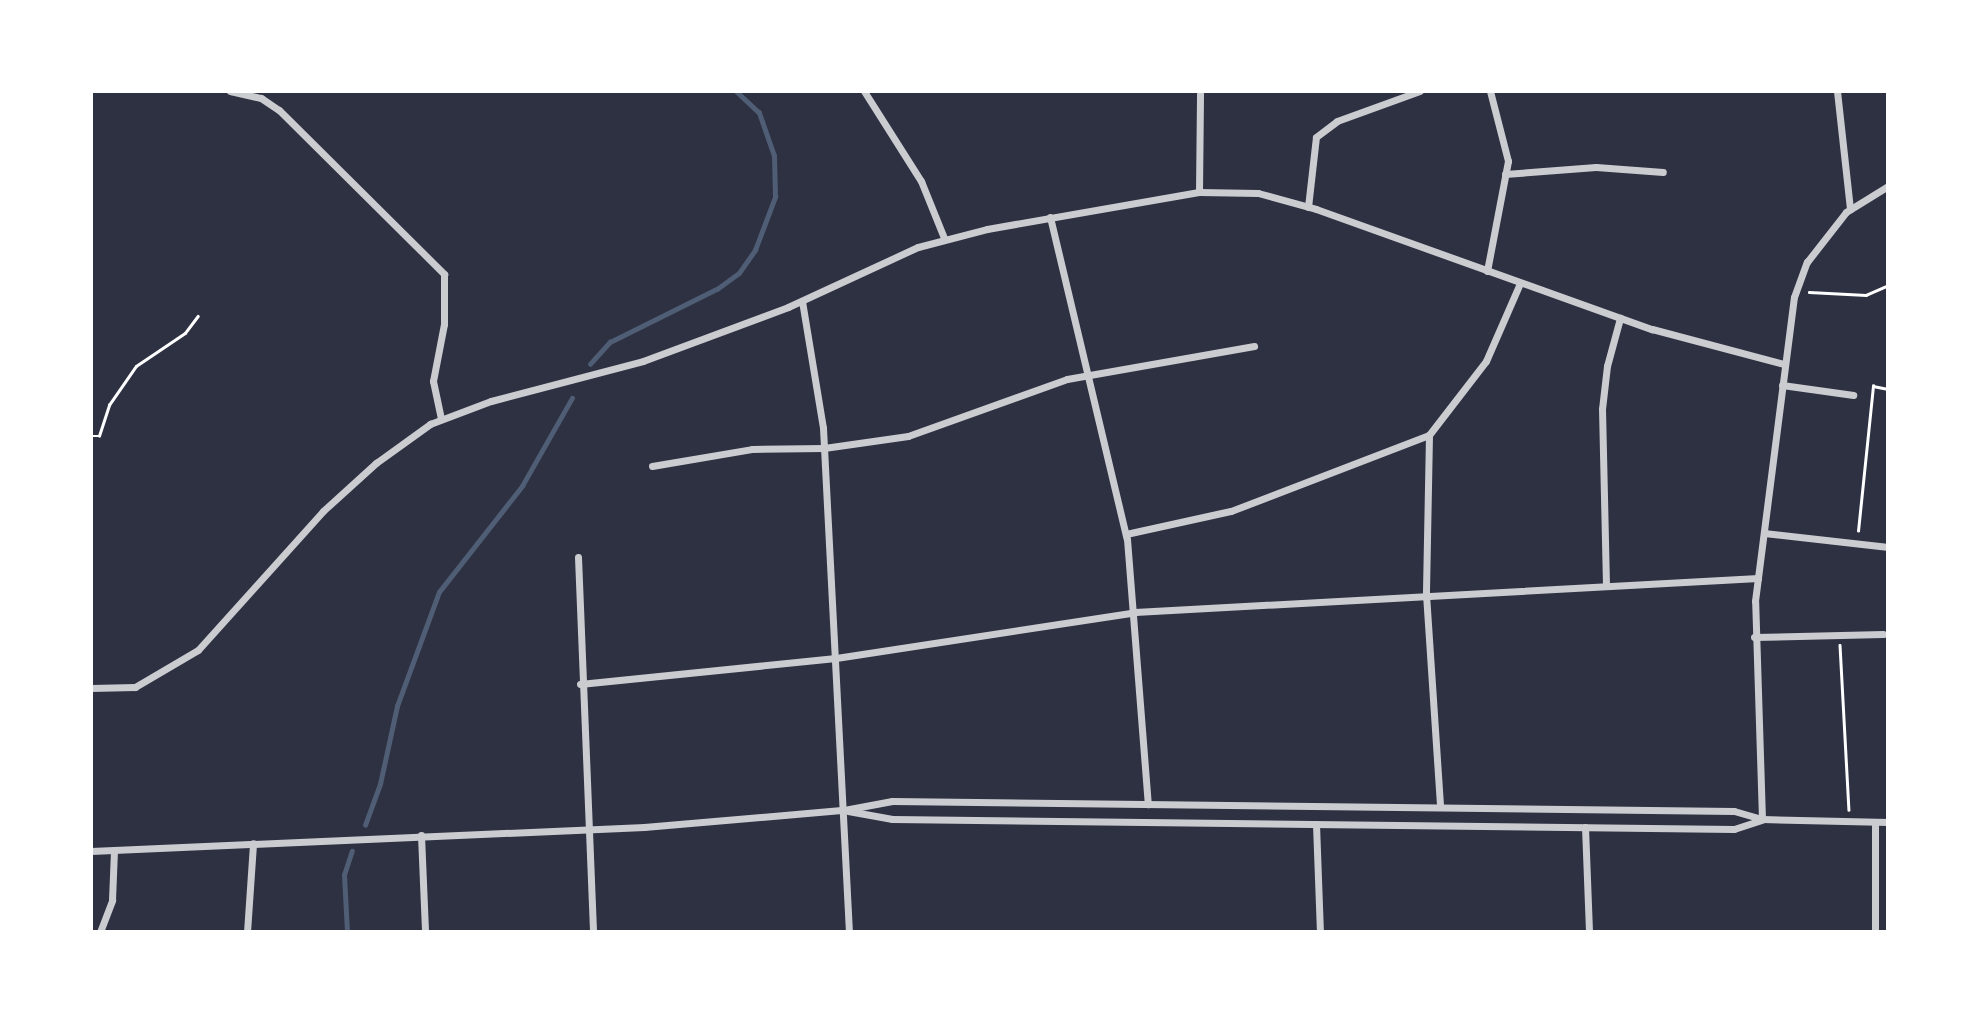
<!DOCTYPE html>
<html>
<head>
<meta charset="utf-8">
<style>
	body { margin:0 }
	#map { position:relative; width:1979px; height:1023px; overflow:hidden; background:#2d3142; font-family:"Crimson Pro",serif }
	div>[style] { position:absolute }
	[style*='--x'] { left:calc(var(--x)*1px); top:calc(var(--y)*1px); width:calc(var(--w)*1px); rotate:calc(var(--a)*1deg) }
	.stream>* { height:4.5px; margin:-2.25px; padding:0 2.25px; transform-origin:2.25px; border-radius:2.25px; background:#4f5d75 }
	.path>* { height:2.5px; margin:-1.25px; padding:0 1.25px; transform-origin:1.25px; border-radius:1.25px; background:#fff }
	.minor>* { height:7px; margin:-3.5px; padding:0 3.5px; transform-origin:3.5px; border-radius:3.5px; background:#caccd0 }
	span { translate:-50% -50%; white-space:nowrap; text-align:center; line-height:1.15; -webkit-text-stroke:6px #fff; paint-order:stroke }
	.frame { position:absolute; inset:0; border:93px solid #fff; pointer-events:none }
</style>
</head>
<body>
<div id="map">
	<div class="stream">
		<div style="--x:590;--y:364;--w:30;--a:-48"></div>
		<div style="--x:610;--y:342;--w:119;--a:-26.4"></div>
		<div style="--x:717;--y:289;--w:27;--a:-36"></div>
		<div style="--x:739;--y:273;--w:28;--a:-55"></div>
		<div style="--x:755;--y:250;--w:57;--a:-69.3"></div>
		<div style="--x:775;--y:197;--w:41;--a:-91.4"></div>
		<div style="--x:774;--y:156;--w:46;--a:-109.2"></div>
		<div style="--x:759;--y:113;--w:33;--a:-137"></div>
		<div style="--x:365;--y:825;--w:44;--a:-69.9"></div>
		<div style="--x:380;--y:784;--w:80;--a:-77.7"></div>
		<div style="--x:397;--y:706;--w:121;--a:-69.8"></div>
		<div style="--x:439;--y:592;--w:135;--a:-51.9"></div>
		<div style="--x:522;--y:486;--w:101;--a:-60.4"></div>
		<div style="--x:347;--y:932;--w:57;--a:-93"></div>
		<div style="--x:344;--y:875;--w:25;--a:-72"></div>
	</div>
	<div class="path">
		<div style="--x:1809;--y:292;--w:57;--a:3"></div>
		<div style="--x:1866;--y:295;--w:24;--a:-24"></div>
		<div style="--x:91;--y:436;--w:8;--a:0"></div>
		<div style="--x:99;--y:436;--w:33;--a:-72"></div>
		<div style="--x:109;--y:405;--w:47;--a:-55.3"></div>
		<div style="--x:136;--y:366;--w:59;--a:-34"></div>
		<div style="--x:185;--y:333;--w:21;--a:-53"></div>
		<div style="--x:1858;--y:531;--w:146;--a:-84.1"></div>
		<div style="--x:1873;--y:386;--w:15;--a:11"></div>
		<div style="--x:1840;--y:645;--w:165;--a:86.9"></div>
	</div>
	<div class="minor">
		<div style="--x:230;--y:91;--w:32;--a:13"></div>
		<div style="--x:261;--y:98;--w:22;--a:34"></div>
		<div style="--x:279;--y:110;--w:233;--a:44.8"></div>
		<div style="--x:444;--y:274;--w:50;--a:90"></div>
		<div style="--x:444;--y:324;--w:58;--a:100.9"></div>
		<div style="--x:433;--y:381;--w:39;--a:78"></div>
		<div style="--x:864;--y:91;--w:107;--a:57.7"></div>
		<div style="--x:921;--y:181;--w:61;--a:68"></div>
		<div style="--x:1837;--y:91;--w:119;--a:83.7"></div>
		<div style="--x:1505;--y:174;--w:91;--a:-4.4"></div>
		<div style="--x:1596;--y:167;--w:67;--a:4.3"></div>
		<div style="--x:1199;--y:192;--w:101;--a:-89.4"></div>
		<div style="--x:1308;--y:207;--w:70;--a:-83.5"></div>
		<div style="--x:1316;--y:137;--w:26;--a:-37"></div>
		<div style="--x:1337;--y:121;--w:88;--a:-19.9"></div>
		<div style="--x:1050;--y:217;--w:331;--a:76.6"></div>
		<div style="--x:1127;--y:539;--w:266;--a:85.5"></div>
		<div style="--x:1487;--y:271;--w:112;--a:-79.2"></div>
		<div style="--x:1508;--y:161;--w:72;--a:-104.4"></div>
		<div style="--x:802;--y:301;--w:129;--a:80.6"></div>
		<div style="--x:823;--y:428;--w:505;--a:87.05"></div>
		<div style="--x:1782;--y:385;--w:72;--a:8"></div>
		<div style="--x:1429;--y:435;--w:159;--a:91.1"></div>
		<div style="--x:1426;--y:594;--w:213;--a:86.2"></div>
		<div style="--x:652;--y:466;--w:101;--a:-9.6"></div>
		<div style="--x:752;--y:449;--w:72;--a:-0.8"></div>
		<div style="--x:824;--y:448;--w:85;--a:-8.1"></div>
		<div style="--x:908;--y:436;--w:169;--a:-19.7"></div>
		<div style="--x:1067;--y:379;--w:190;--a:-10"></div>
		<div style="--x:1764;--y:533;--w:125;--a:6.4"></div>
		<div style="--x:1126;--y:534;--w:107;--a:-12.4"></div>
		<div style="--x:1231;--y:511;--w:212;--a:-21"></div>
		<div style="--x:1429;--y:435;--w:93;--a:-52.4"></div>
		<div style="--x:1486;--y:361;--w:85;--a:-66.4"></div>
		<div style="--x:578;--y:557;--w:375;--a:87.7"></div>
		<div style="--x:1606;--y:585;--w:176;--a:-91.3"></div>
		<div style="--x:1602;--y:409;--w:43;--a:-83.4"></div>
		<div style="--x:1607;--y:366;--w:50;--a:-74.8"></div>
		<div style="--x:1754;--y:637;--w:129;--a:-1.3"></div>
		<div style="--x:580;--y:684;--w:257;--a:-5.8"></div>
		<div style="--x:836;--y:658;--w:303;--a:-8.7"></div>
		<div style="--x:1135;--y:612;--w:624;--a:-3.12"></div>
		<div style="--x:91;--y:688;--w:44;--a:-1.3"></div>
		<div style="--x:135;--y:687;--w:73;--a:-30.4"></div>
		<div style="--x:198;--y:650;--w:187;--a:-48"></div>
		<div style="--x:323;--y:511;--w:72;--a:-42.2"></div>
		<div style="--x:376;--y:463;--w:67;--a:-35.8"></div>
		<div style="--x:430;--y:424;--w:65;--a:-20.7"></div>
		<div style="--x:491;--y:401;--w:157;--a:-14.7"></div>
		<div style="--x:643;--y:361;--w:155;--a:-20.4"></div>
		<div style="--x:788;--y:307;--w:143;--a:-24.8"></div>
		<div style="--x:918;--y:247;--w:71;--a:-14.6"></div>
		<div style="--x:987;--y:229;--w:215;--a:-9.9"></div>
		<div style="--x:1199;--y:192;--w:59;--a:1"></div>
		<div style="--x:1258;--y:193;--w:60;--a:15.4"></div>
		<div style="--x:1316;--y:209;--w:357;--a:19.7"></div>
		<div style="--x:1652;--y:329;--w:137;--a:14.9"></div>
		<div style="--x:848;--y:811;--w:45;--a:10.3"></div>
		<div style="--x:892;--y:819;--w:842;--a:0.68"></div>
		<div style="--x:1734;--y:829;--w:29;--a:-18"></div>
		<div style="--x:1762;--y:819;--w:218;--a:-91.8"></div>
		<div style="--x:1755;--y:601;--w:306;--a:-82.7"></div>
		<div style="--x:1794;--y:297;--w:37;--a:-70"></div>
		<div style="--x:1807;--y:262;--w:63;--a:-52"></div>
		<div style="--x:1846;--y:212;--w:49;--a:-31.8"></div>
		<div style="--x:1875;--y:822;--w:110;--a:90"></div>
		<div style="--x:1316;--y:824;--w:108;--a:87.9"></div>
		<div style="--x:1585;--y:827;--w:105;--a:87.8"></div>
		<div style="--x:421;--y:835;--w:97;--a:87.6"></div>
		<div style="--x:91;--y:851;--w:554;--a:-2.49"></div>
		<div style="--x:644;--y:827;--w:201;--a:-4.9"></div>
		<div style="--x:844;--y:810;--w:49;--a:-10.6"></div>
		<div style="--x:892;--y:801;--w:842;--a:0.68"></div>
		<div style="--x:1734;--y:811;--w:29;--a:16"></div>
		<div style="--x:1762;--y:819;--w:126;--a:1.4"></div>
		<div style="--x:100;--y:932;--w:34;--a:-69"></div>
		<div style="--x:112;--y:900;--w:50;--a:-87.7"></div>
		<div style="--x:247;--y:932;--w:89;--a:-86.1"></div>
	</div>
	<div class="frame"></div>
</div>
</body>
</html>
